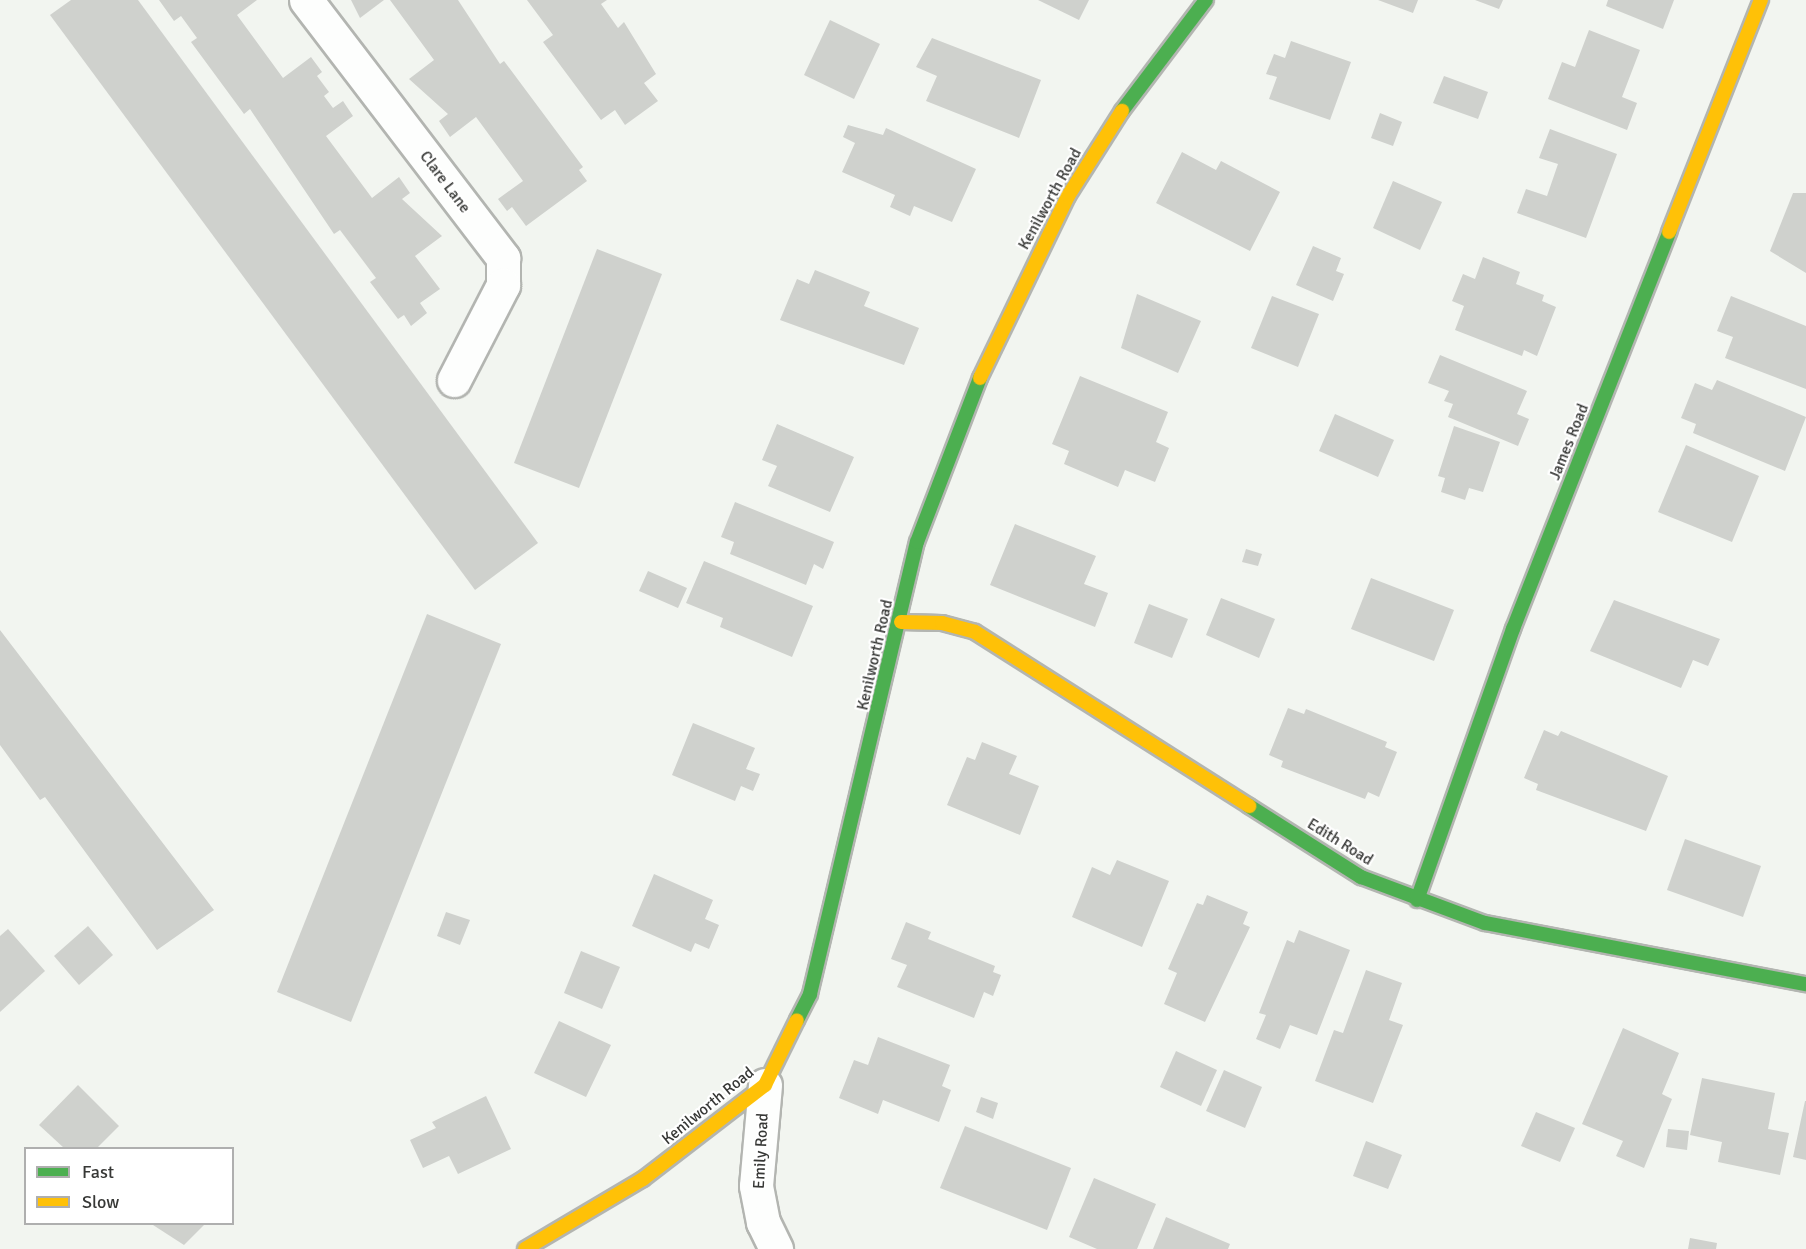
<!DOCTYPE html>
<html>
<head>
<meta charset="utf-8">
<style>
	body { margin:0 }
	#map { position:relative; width:1806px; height:1249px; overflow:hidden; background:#f2f5f0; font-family:Signika,sans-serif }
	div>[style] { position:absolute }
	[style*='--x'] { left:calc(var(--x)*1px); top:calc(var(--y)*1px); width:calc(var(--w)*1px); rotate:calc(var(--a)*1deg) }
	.building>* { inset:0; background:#cfd1cd }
	.roads { filter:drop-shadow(2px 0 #b3b5b1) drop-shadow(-2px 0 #b3b5b1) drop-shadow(0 2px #b3b5b1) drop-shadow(0 -2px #b3b5b1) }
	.street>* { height:33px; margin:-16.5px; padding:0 16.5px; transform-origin:16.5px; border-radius:16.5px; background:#fdfefd }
	.fast>* { height:14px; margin:-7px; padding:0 7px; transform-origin:7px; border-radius:7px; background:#4caf50 }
	.slow>* { height:14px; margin:-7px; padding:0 7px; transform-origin:7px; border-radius:7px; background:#ffc107 }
	span { translate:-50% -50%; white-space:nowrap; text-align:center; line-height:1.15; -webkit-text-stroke:4.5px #fff; paint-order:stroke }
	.street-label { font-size:16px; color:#373836 }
	.legend { position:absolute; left:24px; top:1147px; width:210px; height:78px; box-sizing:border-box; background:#fff; border:2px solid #afafaf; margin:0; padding:8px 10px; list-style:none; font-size:18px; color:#373836 }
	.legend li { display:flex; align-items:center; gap:12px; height:30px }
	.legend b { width:30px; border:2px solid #afafaf }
</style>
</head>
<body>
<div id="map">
	<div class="building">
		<div style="clip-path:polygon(71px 0,138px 0,538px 543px,475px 590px,50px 15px)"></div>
		<div style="clip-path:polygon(159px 0,257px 0,237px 15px,283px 78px,311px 57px,322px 72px,317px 76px,329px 92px,324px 96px,333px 108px,343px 101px,353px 116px,326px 136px,372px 198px,399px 177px,410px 193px,402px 199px,442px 236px,415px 256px,440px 289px,420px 303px,427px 313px,411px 326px,404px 315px,398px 319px,370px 282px,376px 278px,340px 230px,334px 234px,250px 109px,244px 114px,191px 42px,197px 38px,181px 16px,174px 21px)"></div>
		<div style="clip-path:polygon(351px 0,384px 0,360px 18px)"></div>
		<div style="clip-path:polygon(390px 0,458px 0,500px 64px,504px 61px,583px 167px,579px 170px,587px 181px,526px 226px,512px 207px,507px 211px,498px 199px,523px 181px,476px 117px,450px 137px,439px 121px,448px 114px,409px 79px,434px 60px)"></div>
		<div style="clip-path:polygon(527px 0,607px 0,601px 4px,618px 28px,624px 22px,656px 74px,644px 83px,658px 101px,625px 125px,615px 110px,601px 120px,543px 42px,553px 35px)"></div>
		<div style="clip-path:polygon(1038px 0,1089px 0,1079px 20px)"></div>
		<div style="clip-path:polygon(1378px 0,1418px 0,1413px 13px)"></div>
		<div style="clip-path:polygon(1475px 0,1503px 0,1499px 9px)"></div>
		<div style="clip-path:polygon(1608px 0,1674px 0,1663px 29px,1606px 6px)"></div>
		<div style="clip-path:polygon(830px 20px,880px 44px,854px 99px,804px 75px)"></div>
		<div style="clip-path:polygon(1589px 30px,1640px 50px,1622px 97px,1637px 103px,1627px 130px,1548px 99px,1562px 62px,1575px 67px)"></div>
		<div style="clip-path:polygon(932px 38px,1041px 80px,1019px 138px,926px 101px,937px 76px,916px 67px)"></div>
		<div style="clip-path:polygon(1291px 41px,1351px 62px,1330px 120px,1269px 99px,1277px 77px,1266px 74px,1274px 54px,1285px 58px)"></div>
		<div style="clip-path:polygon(1444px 76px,1488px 92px,1478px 119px,1433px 103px)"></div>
		<div style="clip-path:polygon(1380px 113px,1402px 122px,1393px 146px,1371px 138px)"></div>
		<div style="clip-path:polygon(848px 125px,883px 135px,886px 128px,976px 169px,952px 222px,914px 206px,910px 216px,890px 207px,895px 195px,842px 172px,855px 143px,843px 137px)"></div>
		<div style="clip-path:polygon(1550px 129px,1617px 154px,1586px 238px,1517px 213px,1526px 189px,1547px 196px,1558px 164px,1539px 158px)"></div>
		<div style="clip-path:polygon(1182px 152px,1216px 170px,1221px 161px,1280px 192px,1250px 251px,1156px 203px)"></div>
		<div style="clip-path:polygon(1393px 181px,1442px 202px,1420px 250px,1373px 228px)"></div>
		<div style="clip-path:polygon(1793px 193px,1806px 193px,1806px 273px,1770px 251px)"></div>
		<div style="clip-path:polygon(1313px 246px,1341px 258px,1336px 271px,1344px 274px,1333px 301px,1296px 285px)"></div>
		<div style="clip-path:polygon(597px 249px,662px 274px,579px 488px,514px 463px)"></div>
		<div style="clip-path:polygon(1483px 257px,1520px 272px,1516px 284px,1544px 295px,1542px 301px,1556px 307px,1537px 356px,1524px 350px,1522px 356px,1455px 330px,1464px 306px,1452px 301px,1463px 274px,1475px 279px)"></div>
		<div style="clip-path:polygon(815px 270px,870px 292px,864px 306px,919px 328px,904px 365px,780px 320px,797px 279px,809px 284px)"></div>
		<div style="clip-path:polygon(1137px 294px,1201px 321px,1178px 373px,1121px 348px)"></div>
		<div style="clip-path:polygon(1272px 296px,1319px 314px,1298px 367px,1251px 348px)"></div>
		<div style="clip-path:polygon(1731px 296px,1806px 326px,1806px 389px,1725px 358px,1733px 337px,1717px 331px)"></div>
		<div style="clip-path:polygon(1440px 355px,1527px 391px,1517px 414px,1529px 419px,1518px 446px,1448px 417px,1453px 404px,1444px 401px,1449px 391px,1428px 383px)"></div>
		<div style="clip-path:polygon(1080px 376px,1168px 412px,1156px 442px,1169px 448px,1155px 482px,1125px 470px,1118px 487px,1064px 464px,1069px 451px,1052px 444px)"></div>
		<div style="clip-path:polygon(1717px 380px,1806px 417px,1785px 471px,1693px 433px,1696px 424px,1681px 418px,1695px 383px,1712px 390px)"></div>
		<div style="clip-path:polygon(1335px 414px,1394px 440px,1378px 477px,1319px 451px)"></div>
		<div style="clip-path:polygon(777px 424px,854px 457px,830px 512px,768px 486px,777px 466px,762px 460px)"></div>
		<div style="clip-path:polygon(1454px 426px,1500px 442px,1483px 492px,1469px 488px,1465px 500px,1441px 492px,1445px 478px,1438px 476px)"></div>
		<div style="clip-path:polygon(1686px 445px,1759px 476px,1732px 542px,1658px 512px)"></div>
		<div style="clip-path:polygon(735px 502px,834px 542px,823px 569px,814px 564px,806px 585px,730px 554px,734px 542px,721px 537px)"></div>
		<div style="clip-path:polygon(1015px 524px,1096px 556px,1084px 584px,1108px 593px,1095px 627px,990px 585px)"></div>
		<div style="clip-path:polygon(1246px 549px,1262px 554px,1258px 566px,1242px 562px)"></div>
		<div style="clip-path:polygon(704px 561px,813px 606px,792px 657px,720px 627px,723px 618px,686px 603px)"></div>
		<div style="clip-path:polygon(648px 571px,687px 588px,678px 608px,639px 591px)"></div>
		<div style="clip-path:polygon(1371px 578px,1454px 610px,1434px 661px,1351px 629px)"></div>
		<div style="clip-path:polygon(1221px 598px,1275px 619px,1259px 658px,1206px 635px)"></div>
		<div style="clip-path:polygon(1614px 600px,1720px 639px,1708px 666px,1693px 660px,1681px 688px,1590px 651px)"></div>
		<div style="clip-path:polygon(1149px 604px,1188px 619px,1172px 658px,1134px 643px)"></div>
		<div style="clip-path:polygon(427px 614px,501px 644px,351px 1022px,277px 992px)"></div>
		<div style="clip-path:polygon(0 630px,214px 910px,157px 950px,45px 797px,40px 800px,0 745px)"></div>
		<div style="clip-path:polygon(1288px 708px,1304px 714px,1306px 709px,1387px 742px,1385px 747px,1397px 752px,1379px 797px,1368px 792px,1365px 799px,1281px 767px,1283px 761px,1269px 755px)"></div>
		<div style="clip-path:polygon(693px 723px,755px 748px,746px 769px,760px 774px,753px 791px,741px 786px,735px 801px,672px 775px)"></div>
		<div style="clip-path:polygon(1544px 730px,1558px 736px,1561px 731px,1668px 776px,1646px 831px,1536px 790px,1538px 784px,1524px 778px)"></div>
		<div style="clip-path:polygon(982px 742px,1017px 756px,1009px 774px,1039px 786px,1020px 835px,947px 805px,967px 757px,975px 760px)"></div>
		<div style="clip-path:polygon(1685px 839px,1761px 866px,1743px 917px,1667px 890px)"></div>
		<div style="clip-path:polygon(1117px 860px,1169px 881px,1142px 947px,1072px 917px,1092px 867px,1110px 875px)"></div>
		<div style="clip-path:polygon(654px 874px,713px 900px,705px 919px,719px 925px,709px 949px,695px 943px,691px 952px,632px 926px)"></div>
		<div style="clip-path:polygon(1207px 895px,1248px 912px,1243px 924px,1250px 927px,1205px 1022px,1164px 1004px,1177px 973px,1168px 969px,1197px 903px,1203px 905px)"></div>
		<div style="clip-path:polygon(446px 912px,470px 920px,460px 945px,437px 936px)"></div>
		<div style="clip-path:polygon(906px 922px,931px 932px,928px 939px,995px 966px,993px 972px,1001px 975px,993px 996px,984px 992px,974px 1018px,897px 987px,907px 965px,891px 959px)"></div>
		<div style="clip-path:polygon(88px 926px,113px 955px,79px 985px,54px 956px)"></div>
		<div style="clip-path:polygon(8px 929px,45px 971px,0 1012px,0 936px)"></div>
		<div style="clip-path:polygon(1299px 930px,1350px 950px,1317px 1035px,1290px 1025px,1280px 1049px,1256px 1039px,1266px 1015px,1259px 1013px,1287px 940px,1294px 943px)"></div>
		<div style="clip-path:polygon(581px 951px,620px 967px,602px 1009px,564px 993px)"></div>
		<div style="clip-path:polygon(1366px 970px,1402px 983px,1389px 1020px,1403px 1025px,1373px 1103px,1315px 1081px,1334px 1030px,1343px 1033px)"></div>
		<div style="clip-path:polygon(559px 1021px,611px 1045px,586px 1097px,534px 1073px)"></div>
		<div style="clip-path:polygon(1623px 1028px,1679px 1053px,1662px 1094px,1672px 1099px,1644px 1168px,1616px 1156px,1623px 1141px,1582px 1124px)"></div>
		<div style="clip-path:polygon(878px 1037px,950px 1065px,942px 1086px,951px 1090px,939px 1122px,883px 1100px,878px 1114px,839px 1098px,854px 1060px,868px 1065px)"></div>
		<div style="clip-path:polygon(1176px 1051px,1217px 1070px,1201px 1106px,1160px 1087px)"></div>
		<div style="clip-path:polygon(1224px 1070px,1262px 1087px,1245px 1128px,1206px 1111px)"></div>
		<div style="clip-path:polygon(1702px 1078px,1775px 1093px,1768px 1129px,1789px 1133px,1780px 1175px,1718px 1162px,1722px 1142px,1690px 1135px)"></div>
		<div style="clip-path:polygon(78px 1085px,119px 1126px,97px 1148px,64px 1148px,39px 1125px)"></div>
		<div style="clip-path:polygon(486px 1096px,511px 1149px,458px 1174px,449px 1156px,423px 1168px,410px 1140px,436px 1128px,432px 1122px)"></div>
		<div style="clip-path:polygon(981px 1097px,998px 1103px,993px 1119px,976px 1112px)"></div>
		<div style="clip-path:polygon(1805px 1101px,1806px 1101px,1806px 1160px,1793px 1157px)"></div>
		<div style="clip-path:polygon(1536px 1112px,1575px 1128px,1560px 1162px,1521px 1146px)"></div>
		<div style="clip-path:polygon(965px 1126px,1071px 1168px,1047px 1230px,940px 1188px)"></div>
		<div style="clip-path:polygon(1668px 1129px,1689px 1131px,1687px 1150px,1666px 1147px)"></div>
		<div style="clip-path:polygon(1366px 1141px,1402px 1155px,1388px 1189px,1353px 1176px)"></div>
		<div style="clip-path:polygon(1094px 1178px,1156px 1204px,1137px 1249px,1097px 1249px,1069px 1237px)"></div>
		<div style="clip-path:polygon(1166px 1217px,1230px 1244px,1228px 1249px,1153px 1249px)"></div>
		<div style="clip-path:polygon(205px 1224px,184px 1245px,153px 1225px,155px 1224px)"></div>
		<div style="clip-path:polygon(1690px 1238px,1717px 1243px,1716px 1249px,1688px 1249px)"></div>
	</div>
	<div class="roads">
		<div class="street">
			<div style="--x:306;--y:0;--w:325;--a:52.6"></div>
			<div style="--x:503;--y:258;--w:27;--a:90"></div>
			<div style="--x:503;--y:285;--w:107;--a:117.3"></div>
			<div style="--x:765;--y:1085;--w:101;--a:95.1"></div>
			<div style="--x:756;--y:1186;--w:37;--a:79"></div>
			<div style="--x:763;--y:1222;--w:30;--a:64"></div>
		</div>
		<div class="fast">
			<div style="--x:1122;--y:111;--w:139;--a:-52.9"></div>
			<div style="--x:1249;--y:806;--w:133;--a:32.4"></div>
			<div style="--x:1361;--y:877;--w:132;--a:20.4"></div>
			<div style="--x:1485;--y:923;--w:327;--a:10.8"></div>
			<div style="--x:1417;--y:900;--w:288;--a:-70.5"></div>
			<div style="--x:1513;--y:629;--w:427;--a:-68.5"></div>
			<div style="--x:797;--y:1020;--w:29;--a:-63"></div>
			<div style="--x:810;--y:994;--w:464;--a:-76.7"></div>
			<div style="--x:917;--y:542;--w:176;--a:-69"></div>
		</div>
		<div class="slow">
			<div style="--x:1669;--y:232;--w:250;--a:-68.4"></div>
			<div style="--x:980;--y:378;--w:202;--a:-64.2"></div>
			<div style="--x:1068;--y:196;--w:101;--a:-57.6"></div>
			<div style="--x:901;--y:622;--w:41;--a:1.4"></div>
			<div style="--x:942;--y:623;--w:34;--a:15"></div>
			<div style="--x:975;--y:632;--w:325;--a:32.4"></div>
			<div style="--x:525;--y:1249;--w:137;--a:-30.7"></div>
			<div style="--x:643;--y:1179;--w:154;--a:-37.6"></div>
			<div style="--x:765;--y:1085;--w:72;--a:-63.8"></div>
		</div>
	</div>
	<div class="street-label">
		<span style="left:445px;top:182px;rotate:53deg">Clare Lane</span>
		<span style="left:1050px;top:199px;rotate:-61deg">Kenilworth Road</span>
		<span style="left:1569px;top:442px;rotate:-68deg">James Road</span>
		<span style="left:875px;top:655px;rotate:-77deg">Kenilworth Road</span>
		<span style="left:1340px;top:842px;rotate:32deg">Edith Road</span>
		<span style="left:708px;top:1106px;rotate:-39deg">Kenilworth Road</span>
		<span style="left:761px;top:1151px;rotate:-87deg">Emily Road</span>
	</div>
	<ul class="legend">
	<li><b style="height:8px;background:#4caf50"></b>Fast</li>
	<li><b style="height:8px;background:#ffc107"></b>Slow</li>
	</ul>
</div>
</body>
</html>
